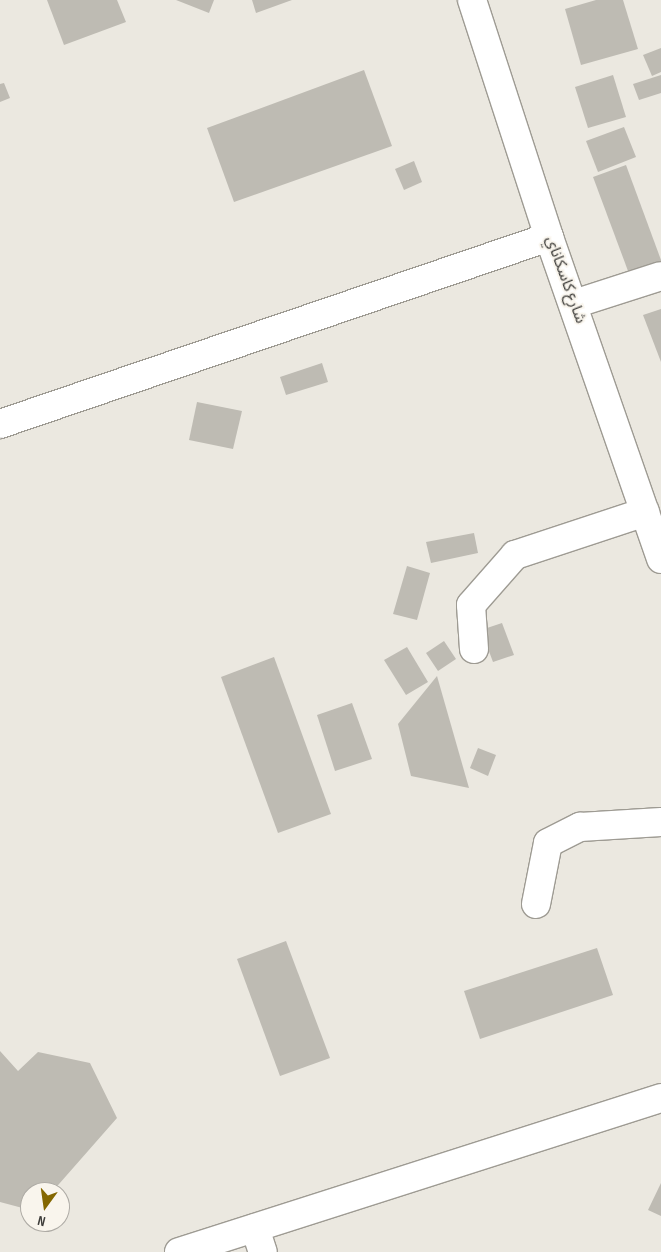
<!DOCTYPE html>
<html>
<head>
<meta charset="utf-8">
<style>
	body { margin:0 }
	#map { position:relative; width:661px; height:1252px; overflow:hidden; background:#ebe8e0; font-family:"Sofia Sans Condensed","Noto Sans Arabic",sans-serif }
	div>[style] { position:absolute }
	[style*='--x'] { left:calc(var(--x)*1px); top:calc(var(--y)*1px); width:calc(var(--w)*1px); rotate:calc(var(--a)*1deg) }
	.building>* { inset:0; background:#bebbb3 }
	.roads { filter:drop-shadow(1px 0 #9e9b93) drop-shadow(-1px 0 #9e9b93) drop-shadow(0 1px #9e9b93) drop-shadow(0 -1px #9e9b93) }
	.minor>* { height:28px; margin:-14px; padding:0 14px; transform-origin:14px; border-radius:14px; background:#fff }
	span { translate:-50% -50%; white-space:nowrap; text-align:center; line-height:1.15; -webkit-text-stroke:4px #f9f5ed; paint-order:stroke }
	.street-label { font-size:16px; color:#3e3d3a }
	.north { position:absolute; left:20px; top:1182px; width:50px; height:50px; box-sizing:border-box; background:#f9f5ed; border:1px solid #aeaba5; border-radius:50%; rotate:194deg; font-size:14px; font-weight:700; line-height:20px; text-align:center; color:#3e3d3a }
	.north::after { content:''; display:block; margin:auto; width:18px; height:22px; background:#846700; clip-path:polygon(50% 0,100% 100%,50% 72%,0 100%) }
</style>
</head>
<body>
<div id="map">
	<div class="building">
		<div style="clip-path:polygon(47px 0,117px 0,126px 22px,64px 45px)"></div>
		<div style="clip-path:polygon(176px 0,214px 0,209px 13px)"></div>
		<div style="clip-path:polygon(252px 0,292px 0,256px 13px)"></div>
		<div style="clip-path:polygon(596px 0,623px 0,638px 49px,581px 65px,565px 9px)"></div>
		<div style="clip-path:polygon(661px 48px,661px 72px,652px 76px,643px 55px)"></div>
		<div style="clip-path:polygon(364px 70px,392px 146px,234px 202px,207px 128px)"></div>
		<div style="clip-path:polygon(613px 75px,626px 117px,588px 128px,575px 87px)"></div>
		<div style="clip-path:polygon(661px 75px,661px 93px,639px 100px,633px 84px)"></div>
		<div style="clip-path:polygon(4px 83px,10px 98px,0 102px,0 84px)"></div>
		<div style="clip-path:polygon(624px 127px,636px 157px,598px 172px,586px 141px)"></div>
		<div style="clip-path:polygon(414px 161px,422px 182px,404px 190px,395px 169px)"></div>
		<div style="clip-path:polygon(626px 165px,661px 260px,661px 268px,631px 279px,593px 177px)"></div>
		<div style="clip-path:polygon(661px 309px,661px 362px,643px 315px)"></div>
		<div style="clip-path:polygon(322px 363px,328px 382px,286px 395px,280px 377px)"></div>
		<div style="clip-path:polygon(197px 402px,242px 411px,233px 449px,189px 440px)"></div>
		<div style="clip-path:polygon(474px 533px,478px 553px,431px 563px,426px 542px)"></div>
		<div style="clip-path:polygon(407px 566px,430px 573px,417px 620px,393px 614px)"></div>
		<div style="clip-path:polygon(502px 623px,514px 655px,493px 662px,481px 630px)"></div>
		<div style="clip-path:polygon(444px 641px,456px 659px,438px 671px,426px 653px)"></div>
		<div style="clip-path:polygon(407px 647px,428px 682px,406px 695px,384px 660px)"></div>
		<div style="clip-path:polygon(274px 657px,331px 814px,278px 833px,221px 677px)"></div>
		<div style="clip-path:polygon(437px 676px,469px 788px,411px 776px,398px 724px)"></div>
		<div style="clip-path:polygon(352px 703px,372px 759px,335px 771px,317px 715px)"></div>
		<div style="clip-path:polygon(478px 748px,496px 755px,488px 776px,470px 768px)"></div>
		<div style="clip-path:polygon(286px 941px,330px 1058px,280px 1076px,237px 959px)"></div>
		<div style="clip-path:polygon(597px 948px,613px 995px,480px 1039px,464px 991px)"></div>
		<div style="clip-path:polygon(0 1051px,18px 1071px,38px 1052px,90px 1063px,117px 1118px,52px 1192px,30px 1192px,30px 1210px,0 1202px)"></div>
		<div style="clip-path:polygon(661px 1183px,661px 1216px,648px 1210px)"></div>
	</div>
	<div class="roads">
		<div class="minor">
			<div style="--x:472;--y:0;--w:249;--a:72"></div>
			<div style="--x:549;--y:237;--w:341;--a:70.8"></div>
			<div style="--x:574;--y:304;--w:91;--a:-17.8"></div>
			<div style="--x:0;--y:424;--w:580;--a:-18.81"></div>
			<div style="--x:474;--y:649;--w:44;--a:-93.9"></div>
			<div style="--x:471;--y:605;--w:67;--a:-48.7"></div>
			<div style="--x:515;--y:555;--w:137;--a:-18.3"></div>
			<div style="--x:536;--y:904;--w:62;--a:-78.9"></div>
			<div style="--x:548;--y:843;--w:36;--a:-27"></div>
			<div style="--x:580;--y:827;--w:81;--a:-3.5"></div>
			<div style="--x:255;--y:1228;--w:25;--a:72"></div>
			<div style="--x:179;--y:1252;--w:506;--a:-17.72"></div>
		</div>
	</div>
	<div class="street-label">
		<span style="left:565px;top:280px;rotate:70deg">شارع كاسكاناي</span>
	</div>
	<div class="north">N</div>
</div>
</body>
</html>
